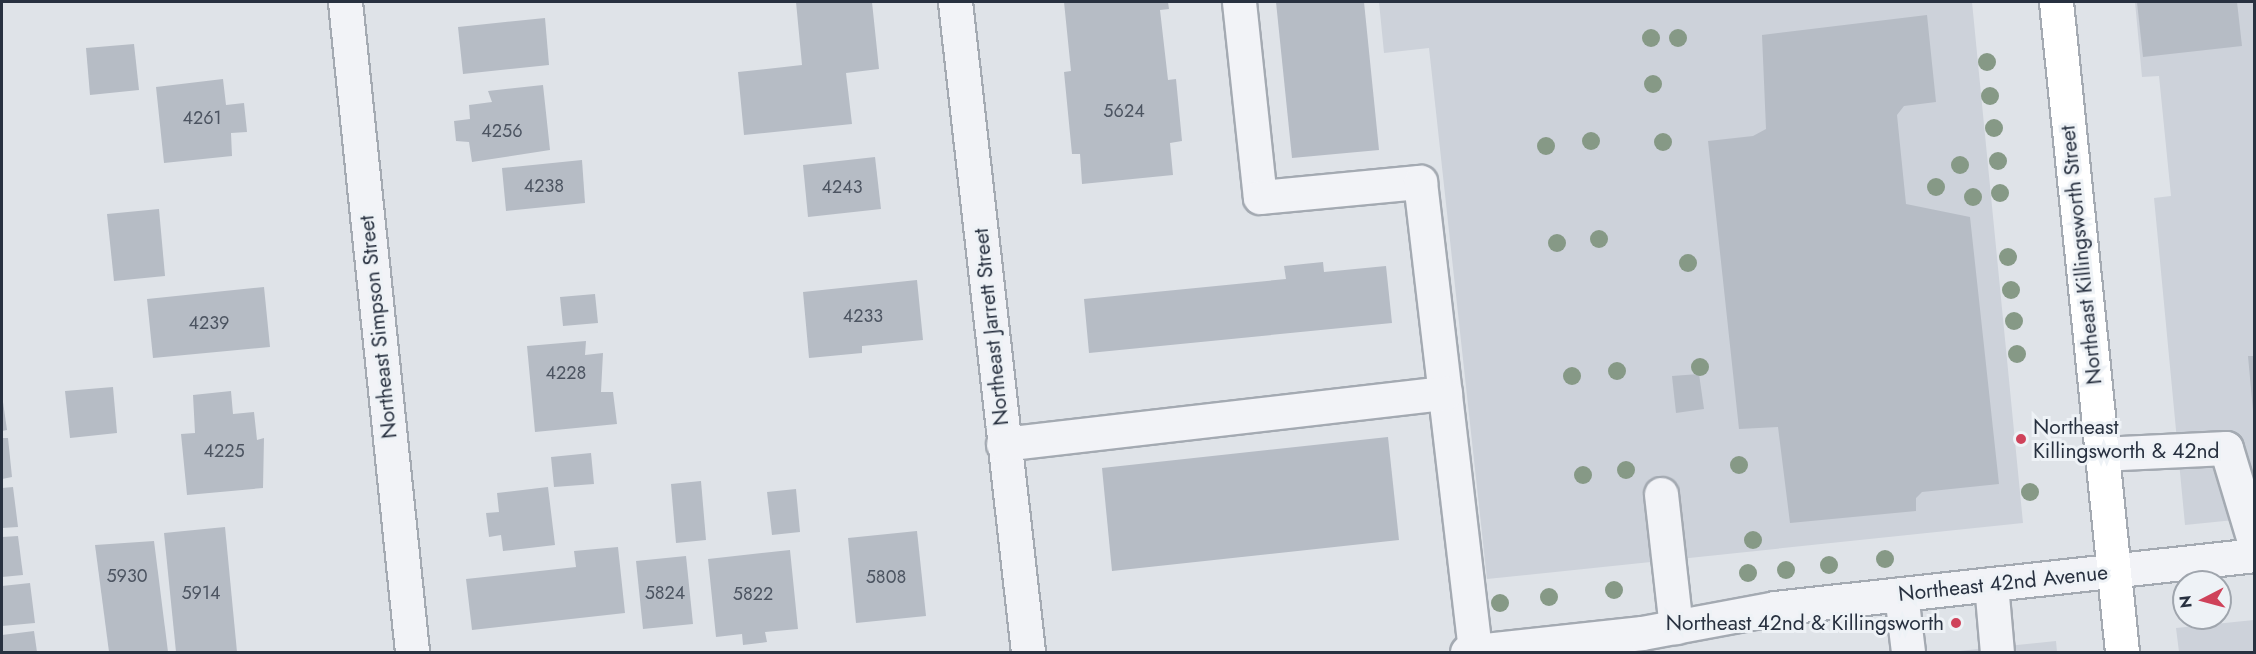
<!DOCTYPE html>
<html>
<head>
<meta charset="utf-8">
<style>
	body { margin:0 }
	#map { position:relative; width:2256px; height:654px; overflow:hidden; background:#dfe3e8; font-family:Jost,sans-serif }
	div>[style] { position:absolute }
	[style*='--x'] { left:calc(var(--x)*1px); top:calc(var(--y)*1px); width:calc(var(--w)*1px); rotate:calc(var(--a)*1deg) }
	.built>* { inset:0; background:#cdd2da }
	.building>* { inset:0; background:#b6bcc5 }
	.roads { filter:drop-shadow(2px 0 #a4aab2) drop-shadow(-2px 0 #a4aab2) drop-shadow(0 2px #a4aab2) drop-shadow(0 -2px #a4aab2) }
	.minor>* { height:33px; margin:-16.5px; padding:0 16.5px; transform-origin:16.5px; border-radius:16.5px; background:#f2f3f7 }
	.major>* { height:33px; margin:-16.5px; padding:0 16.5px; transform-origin:16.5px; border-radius:16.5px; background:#fff }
	.trees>* { width:18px; height:18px; margin:-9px; border-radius:50%; background:#869986 }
	.dots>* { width:16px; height:16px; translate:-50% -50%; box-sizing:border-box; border:3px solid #eef2f6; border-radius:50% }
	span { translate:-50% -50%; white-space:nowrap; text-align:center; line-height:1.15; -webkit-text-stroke:6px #eef2f6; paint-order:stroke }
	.number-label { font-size:18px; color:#4c5461 }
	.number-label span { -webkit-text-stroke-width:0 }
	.street-label { font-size:21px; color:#283140 }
	.poi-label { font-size:21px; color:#283140 }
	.left { translate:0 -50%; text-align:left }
	.right { translate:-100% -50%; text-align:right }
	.frame { position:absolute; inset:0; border:3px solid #283140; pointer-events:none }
	.north { position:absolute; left:2172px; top:570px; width:60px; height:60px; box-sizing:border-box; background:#eef2f6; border:2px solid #9fa5ad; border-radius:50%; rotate:264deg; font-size:16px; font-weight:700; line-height:24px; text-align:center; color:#283140 }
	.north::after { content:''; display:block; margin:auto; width:21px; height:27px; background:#cf425a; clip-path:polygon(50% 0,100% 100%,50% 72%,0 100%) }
</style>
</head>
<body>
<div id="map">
	<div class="built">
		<div style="clip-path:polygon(1379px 2px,1972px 2px,2023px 523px,1487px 579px,1429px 48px,1384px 53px)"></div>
		<div style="clip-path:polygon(2135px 2px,2254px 2px,2254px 518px,2185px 525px,2154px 198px,2171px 196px,2159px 76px,2142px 77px)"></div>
		<div style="clip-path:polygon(2254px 620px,2254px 652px,2179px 652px,2176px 628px)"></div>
		<div style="clip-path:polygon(2056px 641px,2057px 652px,1950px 652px)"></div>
	</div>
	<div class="building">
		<div style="clip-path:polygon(796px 2px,872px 2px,879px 69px,846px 73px,852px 124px,744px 135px,738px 72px,802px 65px)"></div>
		<div style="clip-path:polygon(1064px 2px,1168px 2px,1169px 9px,1160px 10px,1168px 80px,1176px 79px,1182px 141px,1170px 143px,1173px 175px,1082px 184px,1080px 154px,1072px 154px,1064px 72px,1071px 71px)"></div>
		<div style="clip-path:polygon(1276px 2px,1364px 2px,1379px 150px,1292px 158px)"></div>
		<div style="clip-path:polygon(2137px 2px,2237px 2px,2242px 46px,2143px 57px)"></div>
		<div style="clip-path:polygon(1927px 15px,1936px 102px,1904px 106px,1897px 115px,1906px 204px,1970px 217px,1999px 484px,1922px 492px,1916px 498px,1916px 511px,1790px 523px,1778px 427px,1739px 429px,1708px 141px,1753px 136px,1766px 129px,1762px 35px)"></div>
		<div style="clip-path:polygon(545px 18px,549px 65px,463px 74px,458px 27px)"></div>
		<div style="clip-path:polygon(134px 44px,139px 90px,90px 95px,86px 48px)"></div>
		<div style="clip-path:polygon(223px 79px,226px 105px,244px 103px,247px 132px,231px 133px,232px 156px,164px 163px,156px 87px)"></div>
		<div style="clip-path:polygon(543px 85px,550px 150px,472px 162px,469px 142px,456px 141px,454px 121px,470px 119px,469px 105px,492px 102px,488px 91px)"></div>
		<div style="clip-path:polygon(875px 157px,881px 209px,808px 217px,803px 165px)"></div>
		<div style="clip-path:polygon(582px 160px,585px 203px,506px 211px,502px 168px)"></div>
		<div style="clip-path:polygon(159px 209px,165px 276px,114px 281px,107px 214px)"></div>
		<div style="clip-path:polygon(1323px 262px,1324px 272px,1386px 266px,1392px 323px,1089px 353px,1084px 299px,1286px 279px,1284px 266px)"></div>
		<div style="clip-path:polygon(917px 280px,923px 340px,862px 346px,862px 353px,809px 358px,803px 292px)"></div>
		<div style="clip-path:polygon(264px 287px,270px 347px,153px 358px,147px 299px)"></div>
		<div style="clip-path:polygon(595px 294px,598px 323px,563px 326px,560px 297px)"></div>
		<div style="clip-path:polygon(586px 341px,585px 355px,603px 353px,601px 392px,613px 392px,617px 424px,535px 432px,527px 346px)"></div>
		<div style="clip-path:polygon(2248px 356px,2254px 356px,2254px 411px,2253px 411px)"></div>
		<div style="clip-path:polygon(1699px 374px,1704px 409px,1676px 413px,1672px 376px)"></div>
		<div style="clip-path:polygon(113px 387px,117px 433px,70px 438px,65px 391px)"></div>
		<div style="clip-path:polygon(231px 391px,233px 414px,254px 412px,257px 440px,264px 438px,263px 488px,187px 495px,181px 434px,195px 433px,193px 395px)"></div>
		<div style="clip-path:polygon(2px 395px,7px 430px,2px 431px)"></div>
		<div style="clip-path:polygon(1388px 437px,1399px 540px,1112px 571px,1102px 468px)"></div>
		<div style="clip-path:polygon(2px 438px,8px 438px,12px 477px,2px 479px)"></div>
		<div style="clip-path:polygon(591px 453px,594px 484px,554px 487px,551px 457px)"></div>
		<div style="clip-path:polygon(701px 481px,706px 540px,676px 543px,671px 484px)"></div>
		<div style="clip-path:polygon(13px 487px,18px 527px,2px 528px,2px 488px)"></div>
		<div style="clip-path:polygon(548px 487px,555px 545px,503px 551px,501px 535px,489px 537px,486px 513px,499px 512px,497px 493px)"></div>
		<div style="clip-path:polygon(796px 489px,800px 532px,772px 535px,767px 492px)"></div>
		<div style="clip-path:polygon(225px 527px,237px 652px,176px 652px,164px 533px)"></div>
		<div style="clip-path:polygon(917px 531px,926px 616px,856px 623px,848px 538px)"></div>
		<div style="clip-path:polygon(18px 536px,23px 575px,2px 577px,2px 537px)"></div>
		<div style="clip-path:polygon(154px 541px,168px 652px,109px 652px,95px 545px)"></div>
		<div style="clip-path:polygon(618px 547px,625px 613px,472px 630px,466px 579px,576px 567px,574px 551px)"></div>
		<div style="clip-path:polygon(790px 550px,798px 629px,765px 632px,767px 642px,743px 645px,742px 634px,716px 637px,708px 559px)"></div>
		<div style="clip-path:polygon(686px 556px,693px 624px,643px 629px,636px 561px)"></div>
		<div style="clip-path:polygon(30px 583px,35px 623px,2px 626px,2px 586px)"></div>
		<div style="clip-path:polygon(34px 631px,37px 652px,2px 652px,2px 635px)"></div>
	</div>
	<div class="roads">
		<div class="minor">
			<div style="--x:345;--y:2;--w:653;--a:84.11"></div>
			<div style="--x:955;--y:2;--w:654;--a:83.59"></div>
			<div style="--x:1239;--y:2;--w:196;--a:83.9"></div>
			<div style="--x:1260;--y:197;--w:161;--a:-5.4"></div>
			<div style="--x:1420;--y:182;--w:473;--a:83.3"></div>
			<div style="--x:1003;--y:444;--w:445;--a:-6.6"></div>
			<div style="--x:2100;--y:454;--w:126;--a:-2.7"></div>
			<div style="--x:2226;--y:448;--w:97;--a:73.2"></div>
			<div style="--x:1661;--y:494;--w:134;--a:83.6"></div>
			<div style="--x:1991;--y:584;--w:68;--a:85"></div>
			<div style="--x:1901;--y:594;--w:58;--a:83.1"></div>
			<div style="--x:1467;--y:652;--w:176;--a:-6.2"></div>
			<div style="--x:1642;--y:633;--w:135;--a:-10.6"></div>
			<div style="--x:1775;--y:608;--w:482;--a:-6.3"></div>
		</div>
		<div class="major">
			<div style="--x:2056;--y:2;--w:653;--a:84.2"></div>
		</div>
	</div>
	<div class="trees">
		<div style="left:1651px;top:38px"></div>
		<div style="left:1678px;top:38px"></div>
		<div style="left:1987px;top:62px"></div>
		<div style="left:1653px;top:84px"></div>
		<div style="left:1990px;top:96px"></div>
		<div style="left:1994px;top:128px"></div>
		<div style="left:1591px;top:141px"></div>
		<div style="left:1663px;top:142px"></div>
		<div style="left:1546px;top:146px"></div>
		<div style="left:1998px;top:161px"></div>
		<div style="left:1960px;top:165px"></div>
		<div style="left:1936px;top:187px"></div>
		<div style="left:2000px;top:193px"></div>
		<div style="left:1973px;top:197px"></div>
		<div style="left:1599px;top:239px"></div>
		<div style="left:1557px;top:243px"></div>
		<div style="left:2008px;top:257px"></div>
		<div style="left:1688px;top:263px"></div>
		<div style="left:2011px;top:290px"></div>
		<div style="left:2014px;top:321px"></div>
		<div style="left:2017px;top:354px"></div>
		<div style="left:1700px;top:367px"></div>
		<div style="left:1617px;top:371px"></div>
		<div style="left:1572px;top:376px"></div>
		<div style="left:1739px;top:465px"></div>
		<div style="left:1626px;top:470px"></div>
		<div style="left:1583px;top:475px"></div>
		<div style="left:2030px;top:492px"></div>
		<div style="left:1753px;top:540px"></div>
		<div style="left:1885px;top:559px"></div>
		<div style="left:1829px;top:565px"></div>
		<div style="left:1786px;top:570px"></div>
		<div style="left:1748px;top:573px"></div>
		<div style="left:1614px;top:590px"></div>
		<div style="left:1549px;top:597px"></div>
		<div style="left:1500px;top:603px"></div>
	</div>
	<div class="dots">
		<div style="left:2021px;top:439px;background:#cf425a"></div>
		<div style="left:1956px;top:623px;background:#cf425a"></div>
	</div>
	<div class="number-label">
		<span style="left:1124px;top:111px">5624</span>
		<span style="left:202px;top:118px">4261</span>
		<span style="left:502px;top:131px">4256</span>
		<span style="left:544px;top:186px">4238</span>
		<span style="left:842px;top:187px">4243</span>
		<span style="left:863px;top:316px">4233</span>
		<span style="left:209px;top:323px">4239</span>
		<span style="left:566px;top:373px">4228</span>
		<span style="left:224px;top:451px">4225</span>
		<span style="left:127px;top:576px">5930</span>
		<span style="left:886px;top:577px">5808</span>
		<span style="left:201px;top:593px">5914</span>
		<span style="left:665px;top:593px">5824</span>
		<span style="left:753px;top:594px">5822</span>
	</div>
	<div class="street-label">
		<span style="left:2081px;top:255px;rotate:-96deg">Northeast Killingsworth Street</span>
		<span style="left:378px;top:327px;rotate:-96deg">Northeast Simpson Street</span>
		<span style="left:991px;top:327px;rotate:-96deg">Northeast Jarrett Street</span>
		<span style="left:2003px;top:583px;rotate:-6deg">Northeast 42nd Avenue</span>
	</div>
	<div class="poi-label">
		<span class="left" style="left:2033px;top:439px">Northeast<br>Killingsworth &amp; 42nd</span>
		<span class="right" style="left:1944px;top:623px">Northeast 42nd &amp; Killingsworth</span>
	</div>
	<div class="frame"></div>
	<div class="north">N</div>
</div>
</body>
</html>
